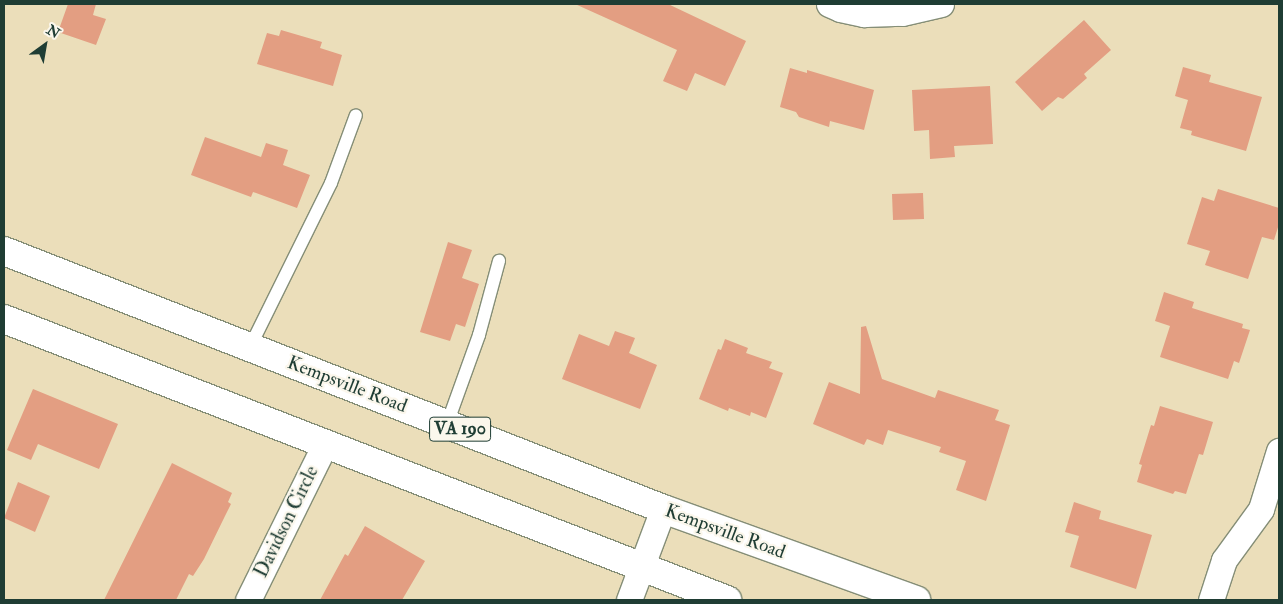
<!DOCTYPE html>
<html>
<head>
<meta charset="utf-8">
<style>
	body { margin:0 }
	#map { position:relative; width:1283px; height:604px; overflow:hidden; background:#ebdeba; font-family:"IM FELL Double Pica",serif }
	div>[style] { position:absolute }
	[style*='--x'] { left:calc(var(--x)*1px); top:calc(var(--y)*1px); width:calc(var(--w)*1px); rotate:calc(var(--a)*1deg) }
	.building>* { inset:0; background:#e39e82 }
	.roads { filter:drop-shadow(1px 0 #858e77) drop-shadow(-1px 0 #858e77) drop-shadow(0 1px #858e77) drop-shadow(0 -1px #858e77) }
	.lane>* { height:12px; margin:-6px; padding:0 6px; transform-origin:6px; border-radius:6px; background:#fff }
	.street>* { height:25px; margin:-12.5px; padding:0 12.5px; transform-origin:12.5px; border-radius:12.5px; background:#fff }
	.primary>* { height:28px; margin:-14px; padding:0 14px; transform-origin:14px; border-radius:14px; background:#fff }
	span { translate:-50% -50%; white-space:nowrap; text-align:center; line-height:1.15; -webkit-text-stroke:4.5px #fbf7ec; paint-order:stroke }
	.shield-label span { padding:1px 4px; background:#fbf7ec; border:1px solid; border-radius:4px; -webkit-text-stroke-width:0 }
	.shield-label { font-size:18px; color:#1f3d34; font-weight:700 }
	.street-label { font-size:19px; color:#1f3d34 }
	.frame { position:absolute; inset:0; border:5px solid #1f3d34; pointer-events:none }
	.north { position:absolute; left:20px; top:20px; width:50px; height:50px; -webkit-text-stroke:4px #fbf7ec; paint-order:stroke; rotate:32deg; font-size:14px; font-weight:700; line-height:20px; text-align:center; color:#1f3d34 }
	.north::after { content:''; display:block; margin:auto; width:18px; height:22px; background:#1f3d34; clip-path:polygon(50% 0,100% 100%,50% 72%,0 100%) }
</style>
</head>
<body>
<div id="map">
	<div class="building">
		<div style="clip-path:polygon(68px 4px,96px 4px,93px 15px,106px 19px,96px 45px,58px 32px)"></div>
		<div style="clip-path:polygon(575px 4px,668px 4px,746px 41px,725px 86px,695px 73px,687px 91px,663px 81px,677px 50px)"></div>
		<div style="clip-path:polygon(1084px 20px,1111px 50px,1084px 74px,1087px 78px,1063px 99px,1058px 97px,1042px 111px,1015px 82px)"></div>
		<div style="clip-path:polygon(281px 30px,322px 42px,320px 48px,342px 55px,333px 86px,257px 64px,267px 33px,279px 36px)"></div>
		<div style="clip-path:polygon(1183px 67px,1211px 75px,1209px 82px,1262px 97px,1246px 151px,1191px 135px,1192px 131px,1180px 128px,1188px 100px,1175px 96px)"></div>
		<div style="clip-path:polygon(790px 68px,807px 73px,807px 70px,874px 90px,864px 130px,830px 121px,829px 127px,799px 117px,796px 112px,780px 107px)"></div>
		<div style="clip-path:polygon(990px 86px,993px 144px,954px 146px,955px 157px,930px 159px,929px 130px,914px 131px,912px 90px)"></div>
		<div style="clip-path:polygon(205px 137px,261px 157px,266px 143px,288px 150px,283px 165px,310px 175px,297px 208px,253px 192px,251px 197px,191px 175px)"></div>
		<div style="clip-path:polygon(1218px 189px,1279px 208px,1279px 224px,1274px 240px,1262px 237px,1248px 279px,1205px 265px,1210px 251px,1187px 244px,1202px 197px,1214px 201px)"></div>
		<div style="clip-path:polygon(923px 193px,924px 219px,893px 220px,892px 194px)"></div>
		<div style="clip-path:polygon(448px 242px,472px 250px,462px 278px,479px 284px,465px 327px,456px 324px,450px 341px,420px 332px)"></div>
		<div style="clip-path:polygon(1164px 292px,1194px 302px,1192px 308px,1243px 324px,1242px 328px,1250px 330px,1239px 363px,1234px 361px,1228px 379px,1160px 357px,1170px 326px,1155px 321px)"></div>
		<div style="clip-path:polygon(866px 326px,882px 379px,935px 398px,938px 390px,999px 410px,995px 420px,1010px 425px,986px 501px,956px 490px,966px 461px,939px 452px,941px 447px,888px 430px,883px 445px,867px 439px,864px 445px,813px 424px,829px 382px,860px 394px,861px 327px)"></div>
		<div style="clip-path:polygon(615px 331px,635px 338px,629px 353px,657px 365px,640px 409px,562px 379px,579px 334px,609px 346px)"></div>
		<div style="clip-path:polygon(725px 339px,748px 348px,746px 353px,772px 362px,769px 368px,783px 373px,766px 418px,751px 412px,750px 416px,729px 408px,728px 411px,699px 399px,718px 349px,721px 350px)"></div>
		<div style="clip-path:polygon(33px 389px,118px 424px,99px 469px,38px 444px,31px 460px,7px 450px)"></div>
		<div style="clip-path:polygon(1160px 406px,1213px 422px,1203px 455px,1199px 454px,1186px 494px,1175px 491px,1173px 494px,1137px 482px,1142px 465px,1139px 464px,1151px 425px,1154px 426px)"></div>
		<div style="clip-path:polygon(172px 463px,232px 493px,228px 502px,231px 504px,225px 516px,204px 559px,193px 576px,189px 574px,176px 600px,104px 600px)"></div>
		<div style="clip-path:polygon(18px 482px,50px 496px,35px 532px,4px 518px)"></div>
		<div style="clip-path:polygon(1074px 502px,1101px 511px,1099px 519px,1152px 535px,1136px 589px,1070px 567px,1079px 536px,1065px 532px)"></div>
		<div style="clip-path:polygon(365px 526px,425px 561px,402px 600px,320px 600px,345px 554px,348px 556px)"></div>
	</div>
	<div class="roads">
		<div class="lane">
			<div style="--x:250;--y:347;--w:183;--a:-63.7"></div>
			<div style="--x:331;--y:183;--w:72;--a:-69.8"></div>
			<div style="--x:447;--y:424;--w:95;--a:-70.2"></div>
			<div style="--x:479;--y:335;--w:77;--a:-74.9"></div>
		</div>
		<div class="street">
			<div style="--x:829;--y:4;--w:12;--a:24"></div>
			<div style="--x:840;--y:9;--w:25;--a:12"></div>
			<div style="--x:864;--y:14;--w:38;--a:-2"></div>
			<div style="--x:902;--y:13;--w:40;--a:-13"></div>
			<div style="--x:248;--y:600;--w:174;--a:-63.7"></div>
			<div style="--x:629;--y:600;--w:97;--a:-69.5"></div>
			<div style="--x:1211;--y:600;--w:42;--a:-72"></div>
			<div style="--x:1224;--y:560;--w:63;--a:-54"></div>
			<div style="--x:1261;--y:509;--w:61;--a:-72.8"></div>
		</div>
		<div class="primary">
			<div style="--x:4;--y:251;--w:711;--a:21.37"></div>
			<div style="--x:666;--y:510;--w:266;--a:19.8"></div>
			<div style="--x:4;--y:319;--w:776;--a:21.24"></div>
		</div>
	</div>
	<div class="shield-label">
		<span style="left:460px;top:429px">VA 190</span>
	</div>
	<div class="street-label">
		<span style="left:347px;top:385px;rotate:21deg">Kempsville Road</span>
		<span style="left:287px;top:522px;rotate:-64deg">Davidson Circle</span>
		<span style="left:725px;top:532px;rotate:20deg">Kempsville Road</span>
	</div>
	<div class="frame"></div>
	<div class="north">N</div>
</div>
</body>
</html>
